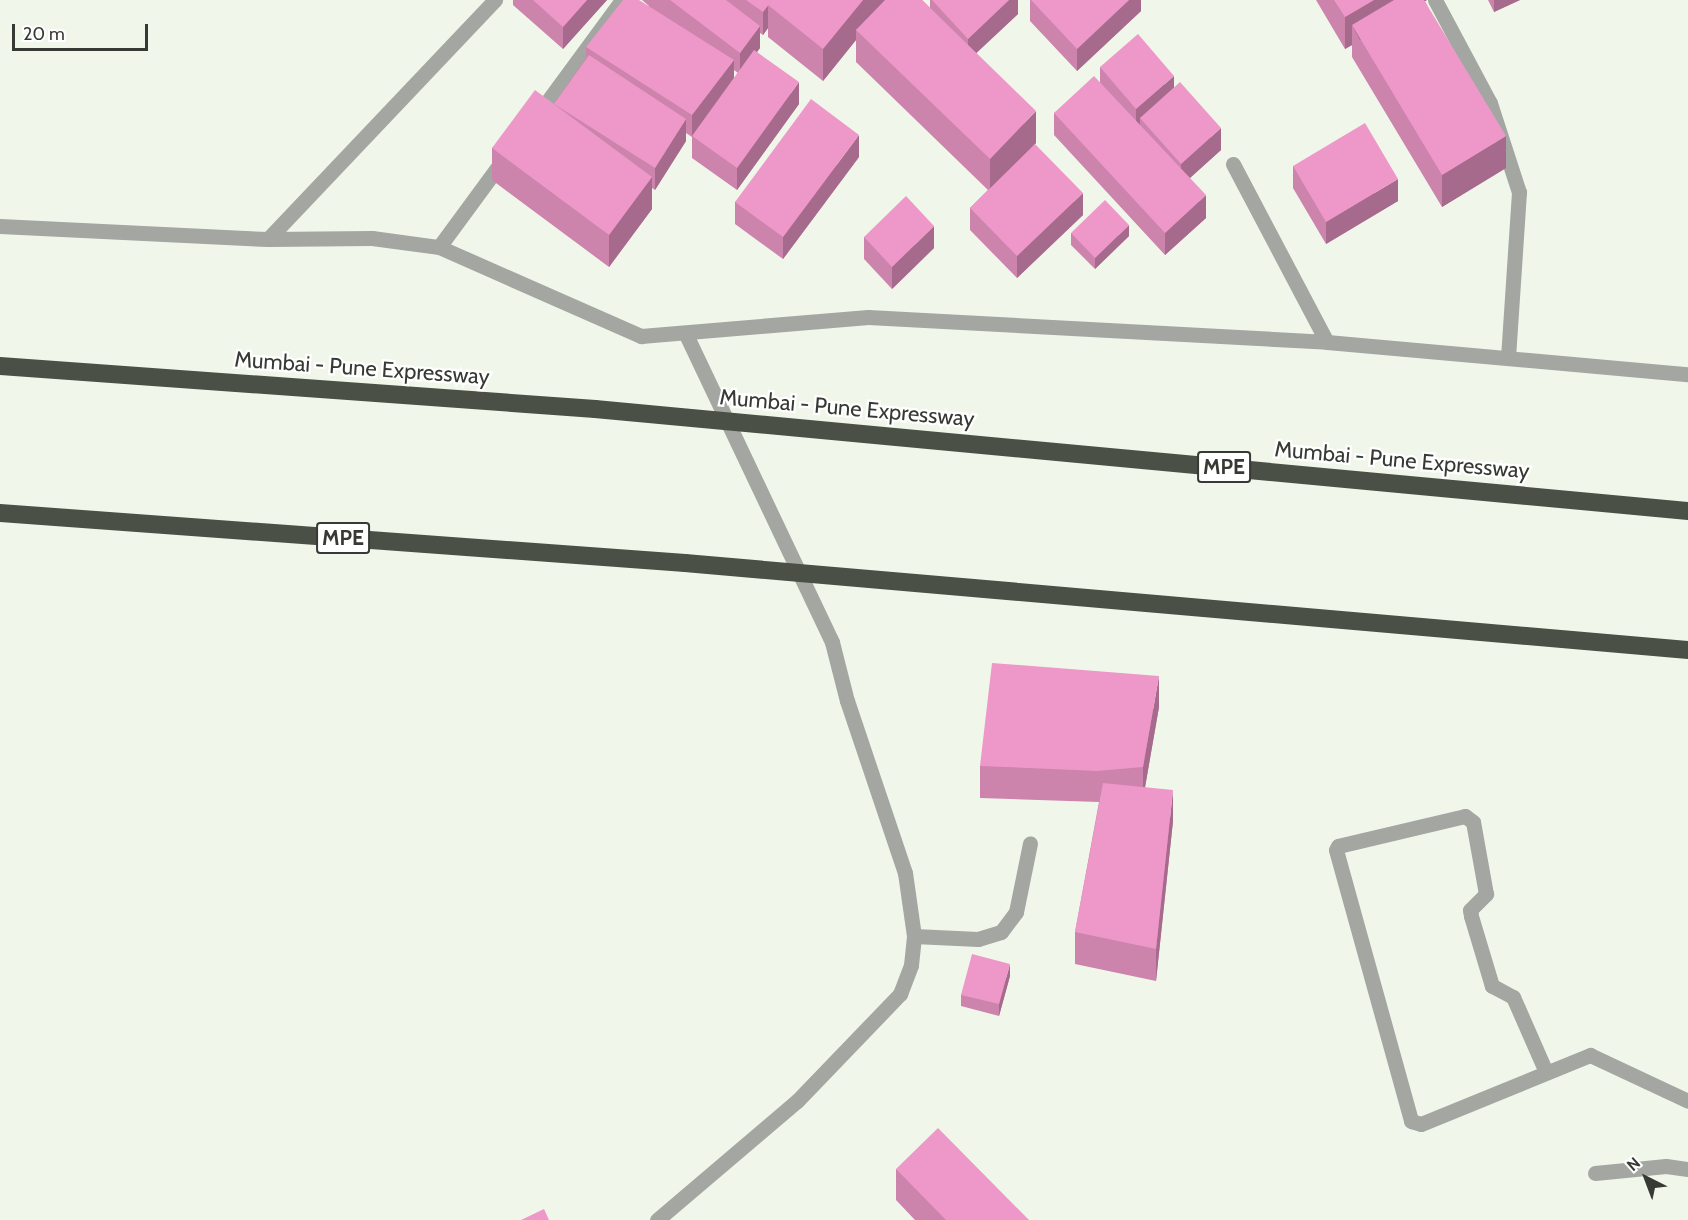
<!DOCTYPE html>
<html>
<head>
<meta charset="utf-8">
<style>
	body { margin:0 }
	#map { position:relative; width:1688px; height:1220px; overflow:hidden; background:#f0f7ea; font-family:Cabin,sans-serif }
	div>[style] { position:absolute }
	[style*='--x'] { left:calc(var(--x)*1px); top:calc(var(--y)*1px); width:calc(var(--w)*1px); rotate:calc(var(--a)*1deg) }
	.minor>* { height:15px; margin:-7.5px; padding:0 7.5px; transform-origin:7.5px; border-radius:7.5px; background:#a3a6a1 }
	.highway>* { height:18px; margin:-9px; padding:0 9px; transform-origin:9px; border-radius:9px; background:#4a5046 }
	.wall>* { inset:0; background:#cc83ac }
	.shaded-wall>* { inset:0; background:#a66a8c }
	.building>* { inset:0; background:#ed98c8 }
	span { translate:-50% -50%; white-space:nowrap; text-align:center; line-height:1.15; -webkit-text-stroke:4.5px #fff; paint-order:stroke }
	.shield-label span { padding:2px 4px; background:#fff; border:2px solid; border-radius:4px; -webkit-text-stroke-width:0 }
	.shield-label { font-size:21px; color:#373934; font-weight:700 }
	.street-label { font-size:22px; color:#373934 }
	.north { position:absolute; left:1616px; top:1148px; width:60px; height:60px; -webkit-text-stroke:4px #fff; paint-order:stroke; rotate:318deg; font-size:16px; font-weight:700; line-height:24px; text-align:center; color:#373934 }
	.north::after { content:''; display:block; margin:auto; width:21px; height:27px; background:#373934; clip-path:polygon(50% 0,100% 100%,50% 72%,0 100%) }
	.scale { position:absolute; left:12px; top:24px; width:136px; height:27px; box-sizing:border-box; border:3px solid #373934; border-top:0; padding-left:8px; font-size:18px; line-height:21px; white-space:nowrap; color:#373934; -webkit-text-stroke:4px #fff; paint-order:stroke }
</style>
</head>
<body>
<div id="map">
	<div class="minor">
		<div style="--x:1435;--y:0;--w:117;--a:61.9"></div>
		<div style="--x:1490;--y:103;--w:94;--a:72"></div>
		<div style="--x:1519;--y:192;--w:165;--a:93.8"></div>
		<div style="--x:536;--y:117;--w:145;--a:-53.7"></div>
		<div style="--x:1233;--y:164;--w:201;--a:62.2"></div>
		<div style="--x:0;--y:226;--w:268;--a:2.8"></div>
		<div style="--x:268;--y:239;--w:104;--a:-0.6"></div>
		<div style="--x:372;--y:238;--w:68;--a:7.7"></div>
		<div style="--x:439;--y:247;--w:221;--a:23.8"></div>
		<div style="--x:641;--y:336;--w:228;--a:-4.8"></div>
		<div style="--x:868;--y:317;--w:460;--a:3.1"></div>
		<div style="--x:1327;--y:342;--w:362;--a:5.1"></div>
		<div style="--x:268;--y:239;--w:330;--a:-46.5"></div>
		<div style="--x:439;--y:247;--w:108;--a:-53.7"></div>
		<div style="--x:914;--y:936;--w:64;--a:2.7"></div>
		<div style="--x:978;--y:939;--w:24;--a:-17"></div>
		<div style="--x:1001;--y:932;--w:25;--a:-53"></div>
		<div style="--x:1016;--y:912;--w:70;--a:-78.5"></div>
		<div style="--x:1546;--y:1072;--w:82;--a:-113.7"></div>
		<div style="--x:1513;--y:997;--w:24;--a:-152"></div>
		<div style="--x:1492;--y:986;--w:73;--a:-106.7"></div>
		<div style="--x:1471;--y:916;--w:6;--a:-99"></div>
		<div style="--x:1470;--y:910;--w:23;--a:-45"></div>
		<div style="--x:1486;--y:894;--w:73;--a:-100.2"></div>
		<div style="--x:1473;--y:822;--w:10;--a:-143"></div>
		<div style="--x:1465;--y:816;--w:130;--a:166.7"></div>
		<div style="--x:1338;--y:846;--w:4;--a:117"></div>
		<div style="--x:1336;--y:850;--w:281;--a:74.5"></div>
		<div style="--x:1411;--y:1121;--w:10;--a:17"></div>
		<div style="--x:1421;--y:1124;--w:183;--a:-22.2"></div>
		<div style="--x:1590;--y:1055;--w:108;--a:25.1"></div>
		<div style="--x:1595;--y:1173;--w:71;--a:-5.6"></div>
		<div style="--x:1666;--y:1166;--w:22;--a:8"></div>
		<div style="--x:657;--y:1220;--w:184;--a:-40.4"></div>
		<div style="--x:797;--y:1101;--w:149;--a:-46.1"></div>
		<div style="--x:900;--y:994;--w:31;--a:-69"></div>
		<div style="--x:911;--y:965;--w:29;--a:-84"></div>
		<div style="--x:914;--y:936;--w:64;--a:-98.1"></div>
		<div style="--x:905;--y:873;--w:182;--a:-108.6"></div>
		<div style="--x:847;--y:701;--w:61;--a:-104.3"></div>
		<div style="--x:832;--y:642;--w:342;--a:-115.4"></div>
	</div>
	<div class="highway">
		<div style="--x:0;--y:366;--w:597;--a:4.13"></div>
		<div style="--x:595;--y:409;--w:1098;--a:5.33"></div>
		<div style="--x:0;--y:513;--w:687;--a:4.17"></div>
		<div style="--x:685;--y:563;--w:1007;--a:4.96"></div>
	</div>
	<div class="wall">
		<div style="clip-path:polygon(513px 0,607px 0,563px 49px,513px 5px)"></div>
		<div style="clip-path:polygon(evenodd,642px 0,922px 0,930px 8px,930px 0,1018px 0,1018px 14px,976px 53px,1036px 143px,1033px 146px,1083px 215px,1017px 278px,970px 230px,970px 208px,988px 190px,856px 62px,856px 40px,823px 81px,768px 37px,768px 28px,763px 35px,760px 33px,760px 48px,757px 52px,799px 104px,737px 190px,692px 158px,692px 136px,692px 137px,686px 133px,686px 141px,655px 190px,652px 188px,652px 209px,609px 267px,492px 180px,492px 148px,554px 104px,586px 58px,586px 47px,649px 6px,642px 0,734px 70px,738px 73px,734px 79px,734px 70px)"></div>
		<div style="clip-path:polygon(1030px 0,1141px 0,1141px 11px,1077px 71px,1030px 21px)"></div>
		<div style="clip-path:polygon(1316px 0,1427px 0,1425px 1px,1506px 168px,1442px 207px,1352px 57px,1352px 45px,1345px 49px)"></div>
		<div style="clip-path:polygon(1488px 0,1520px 0,1494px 12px)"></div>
		<div style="clip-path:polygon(1100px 67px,1174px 87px,1221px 150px,1190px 178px,1206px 218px,1165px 255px,1054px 135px,1054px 113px,1100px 82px)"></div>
		<div style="clip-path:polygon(859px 157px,783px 259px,735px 224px,735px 202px)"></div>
		<div style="clip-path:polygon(1293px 166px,1398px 201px,1326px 244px,1293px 188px)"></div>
		<div style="clip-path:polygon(1071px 233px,1129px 236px,1095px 269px,1071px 245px)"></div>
		<div style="clip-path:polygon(864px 237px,934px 248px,892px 289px,864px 259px)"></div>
		<div style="clip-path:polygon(1159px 707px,1145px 787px,1173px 821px,1156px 981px,1075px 964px,1075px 932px,1099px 802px,980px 798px,980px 766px)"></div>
		<div style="clip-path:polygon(1010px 976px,999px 1016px,961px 1006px,961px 995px)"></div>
		<div style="clip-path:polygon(896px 1169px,1029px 1220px,915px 1220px,896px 1200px)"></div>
	</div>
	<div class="shaded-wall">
		<div style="clip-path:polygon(587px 0,607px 0,563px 49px,563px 27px)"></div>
		<div style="clip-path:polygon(863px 0,888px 0,856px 30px,856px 40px,823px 81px,823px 49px)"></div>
		<div style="clip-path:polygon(1009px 0,1018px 0,1018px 14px,968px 61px,968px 39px)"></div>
		<div style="clip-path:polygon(1129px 0,1141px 0,1141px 11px,1077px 71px,1077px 49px)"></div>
		<div style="clip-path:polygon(1374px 0,1427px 0,1360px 40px,1352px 25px,1352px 45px,1345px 49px,1345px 17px)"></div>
		<div style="clip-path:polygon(1494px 0,1520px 0,1494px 12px)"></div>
		<div style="clip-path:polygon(768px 6px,768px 28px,763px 35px,763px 12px)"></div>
		<div style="clip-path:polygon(760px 26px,760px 48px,740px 75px,740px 53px)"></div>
		<div style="clip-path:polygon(734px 60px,734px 82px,692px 137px,692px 115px)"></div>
		<div style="clip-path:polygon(1174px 76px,1174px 98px,1140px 118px,1140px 128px,1136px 131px,1136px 109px)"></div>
		<div style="clip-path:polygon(799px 82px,799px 104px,737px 190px,737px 168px)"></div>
		<div style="clip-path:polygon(1036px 111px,1036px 143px,990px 191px,990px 159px)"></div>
		<div style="clip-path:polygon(686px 119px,686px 141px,655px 190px,655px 168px)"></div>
		<div style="clip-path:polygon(1221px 128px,1221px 150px,1181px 186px,1181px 164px)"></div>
		<div style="clip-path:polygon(859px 135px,859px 157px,783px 259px,783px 237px)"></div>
		<div style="clip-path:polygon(1506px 136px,1506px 168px,1442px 207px,1442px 175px)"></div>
		<div style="clip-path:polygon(652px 177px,652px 209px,609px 267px,609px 235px)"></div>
		<div style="clip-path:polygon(1398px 179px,1398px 201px,1326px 244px,1326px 222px)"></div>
		<div style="clip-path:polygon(1083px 193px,1083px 215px,1017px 278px,1017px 256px)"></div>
		<div style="clip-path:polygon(1206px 195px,1206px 218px,1165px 255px,1165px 233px)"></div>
		<div style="clip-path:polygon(1129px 225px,1129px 236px,1095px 269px,1095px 258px)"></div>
		<div style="clip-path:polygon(934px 226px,934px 248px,892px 289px,892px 267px)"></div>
		<div style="clip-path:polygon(1159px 676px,1159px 707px,1143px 799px,1143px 767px)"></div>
		<div style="clip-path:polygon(1173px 790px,1173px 821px,1156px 981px,1156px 949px)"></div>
		<div style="clip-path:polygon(1010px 964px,1010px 976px,999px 1016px,999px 1004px)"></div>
	</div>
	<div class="building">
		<div style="clip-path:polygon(533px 0,587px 0,563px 27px)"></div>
		<div style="clip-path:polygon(623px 0,639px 0,734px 60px,692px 115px,586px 47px)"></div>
		<div style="clip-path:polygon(670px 0,726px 0,760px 26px,740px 53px)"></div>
		<div style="clip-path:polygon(746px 0,772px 0,763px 12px)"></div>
		<div style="clip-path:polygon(772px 0,863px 0,823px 49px,768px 5px)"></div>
		<div style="clip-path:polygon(885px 0,922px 0,1036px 111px,990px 159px,856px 30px)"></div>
		<div style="clip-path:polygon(932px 0,1009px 0,968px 39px)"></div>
		<div style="clip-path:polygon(1031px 0,1129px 0,1077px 49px)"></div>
		<div style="clip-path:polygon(1334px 0,1374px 0,1345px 17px)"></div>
		<div style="clip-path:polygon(1394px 0,1424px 0,1506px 136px,1442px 175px,1352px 25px)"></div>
		<div style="clip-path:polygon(1138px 34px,1174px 76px,1136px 109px,1100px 67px)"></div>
		<div style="clip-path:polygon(754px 50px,799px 82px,737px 168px,692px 136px)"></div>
		<div style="clip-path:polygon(589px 55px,686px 119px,655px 168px,554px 104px)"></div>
		<div style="clip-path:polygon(1094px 76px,1206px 195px,1165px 233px,1054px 113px)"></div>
		<div style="clip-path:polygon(1180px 82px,1221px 128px,1181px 164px,1140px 118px)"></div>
		<div style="clip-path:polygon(535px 90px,652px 177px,609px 235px,492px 148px)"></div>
		<div style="clip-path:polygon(811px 99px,859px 135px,783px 237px,735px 202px)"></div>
		<div style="clip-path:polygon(1365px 123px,1398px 179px,1326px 222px,1293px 166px)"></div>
		<div style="clip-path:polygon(1035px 144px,1083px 193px,1017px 256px,970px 208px)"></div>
		<div style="clip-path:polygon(906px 196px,934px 226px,892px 267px,864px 237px)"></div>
		<div style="clip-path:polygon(1105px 200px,1129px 225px,1095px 258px,1071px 233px)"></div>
		<div style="clip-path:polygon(992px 663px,1159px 676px,1143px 767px,1097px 771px,980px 766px)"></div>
		<div style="clip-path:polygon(1103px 783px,1173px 790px,1156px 949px,1075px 932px)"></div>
		<div style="clip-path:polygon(972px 954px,1010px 964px,999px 1004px,961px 995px)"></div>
		<div style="clip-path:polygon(938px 1128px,1029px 1220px,946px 1220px,896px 1169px)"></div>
		<div style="clip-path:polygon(544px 1209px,549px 1220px,521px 1220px)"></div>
	</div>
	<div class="shield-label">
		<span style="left:1224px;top:467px">MPE</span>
		<span style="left:343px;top:538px">MPE</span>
	</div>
	<div class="street-label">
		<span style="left:362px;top:368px;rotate:4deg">Mumbai - Pune Expressway</span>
		<span style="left:847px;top:408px;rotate:5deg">Mumbai - Pune Expressway</span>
		<span style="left:1402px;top:460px;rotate:5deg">Mumbai - Pune Expressway</span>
	</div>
	<div class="north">N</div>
	<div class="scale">20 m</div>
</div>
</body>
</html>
